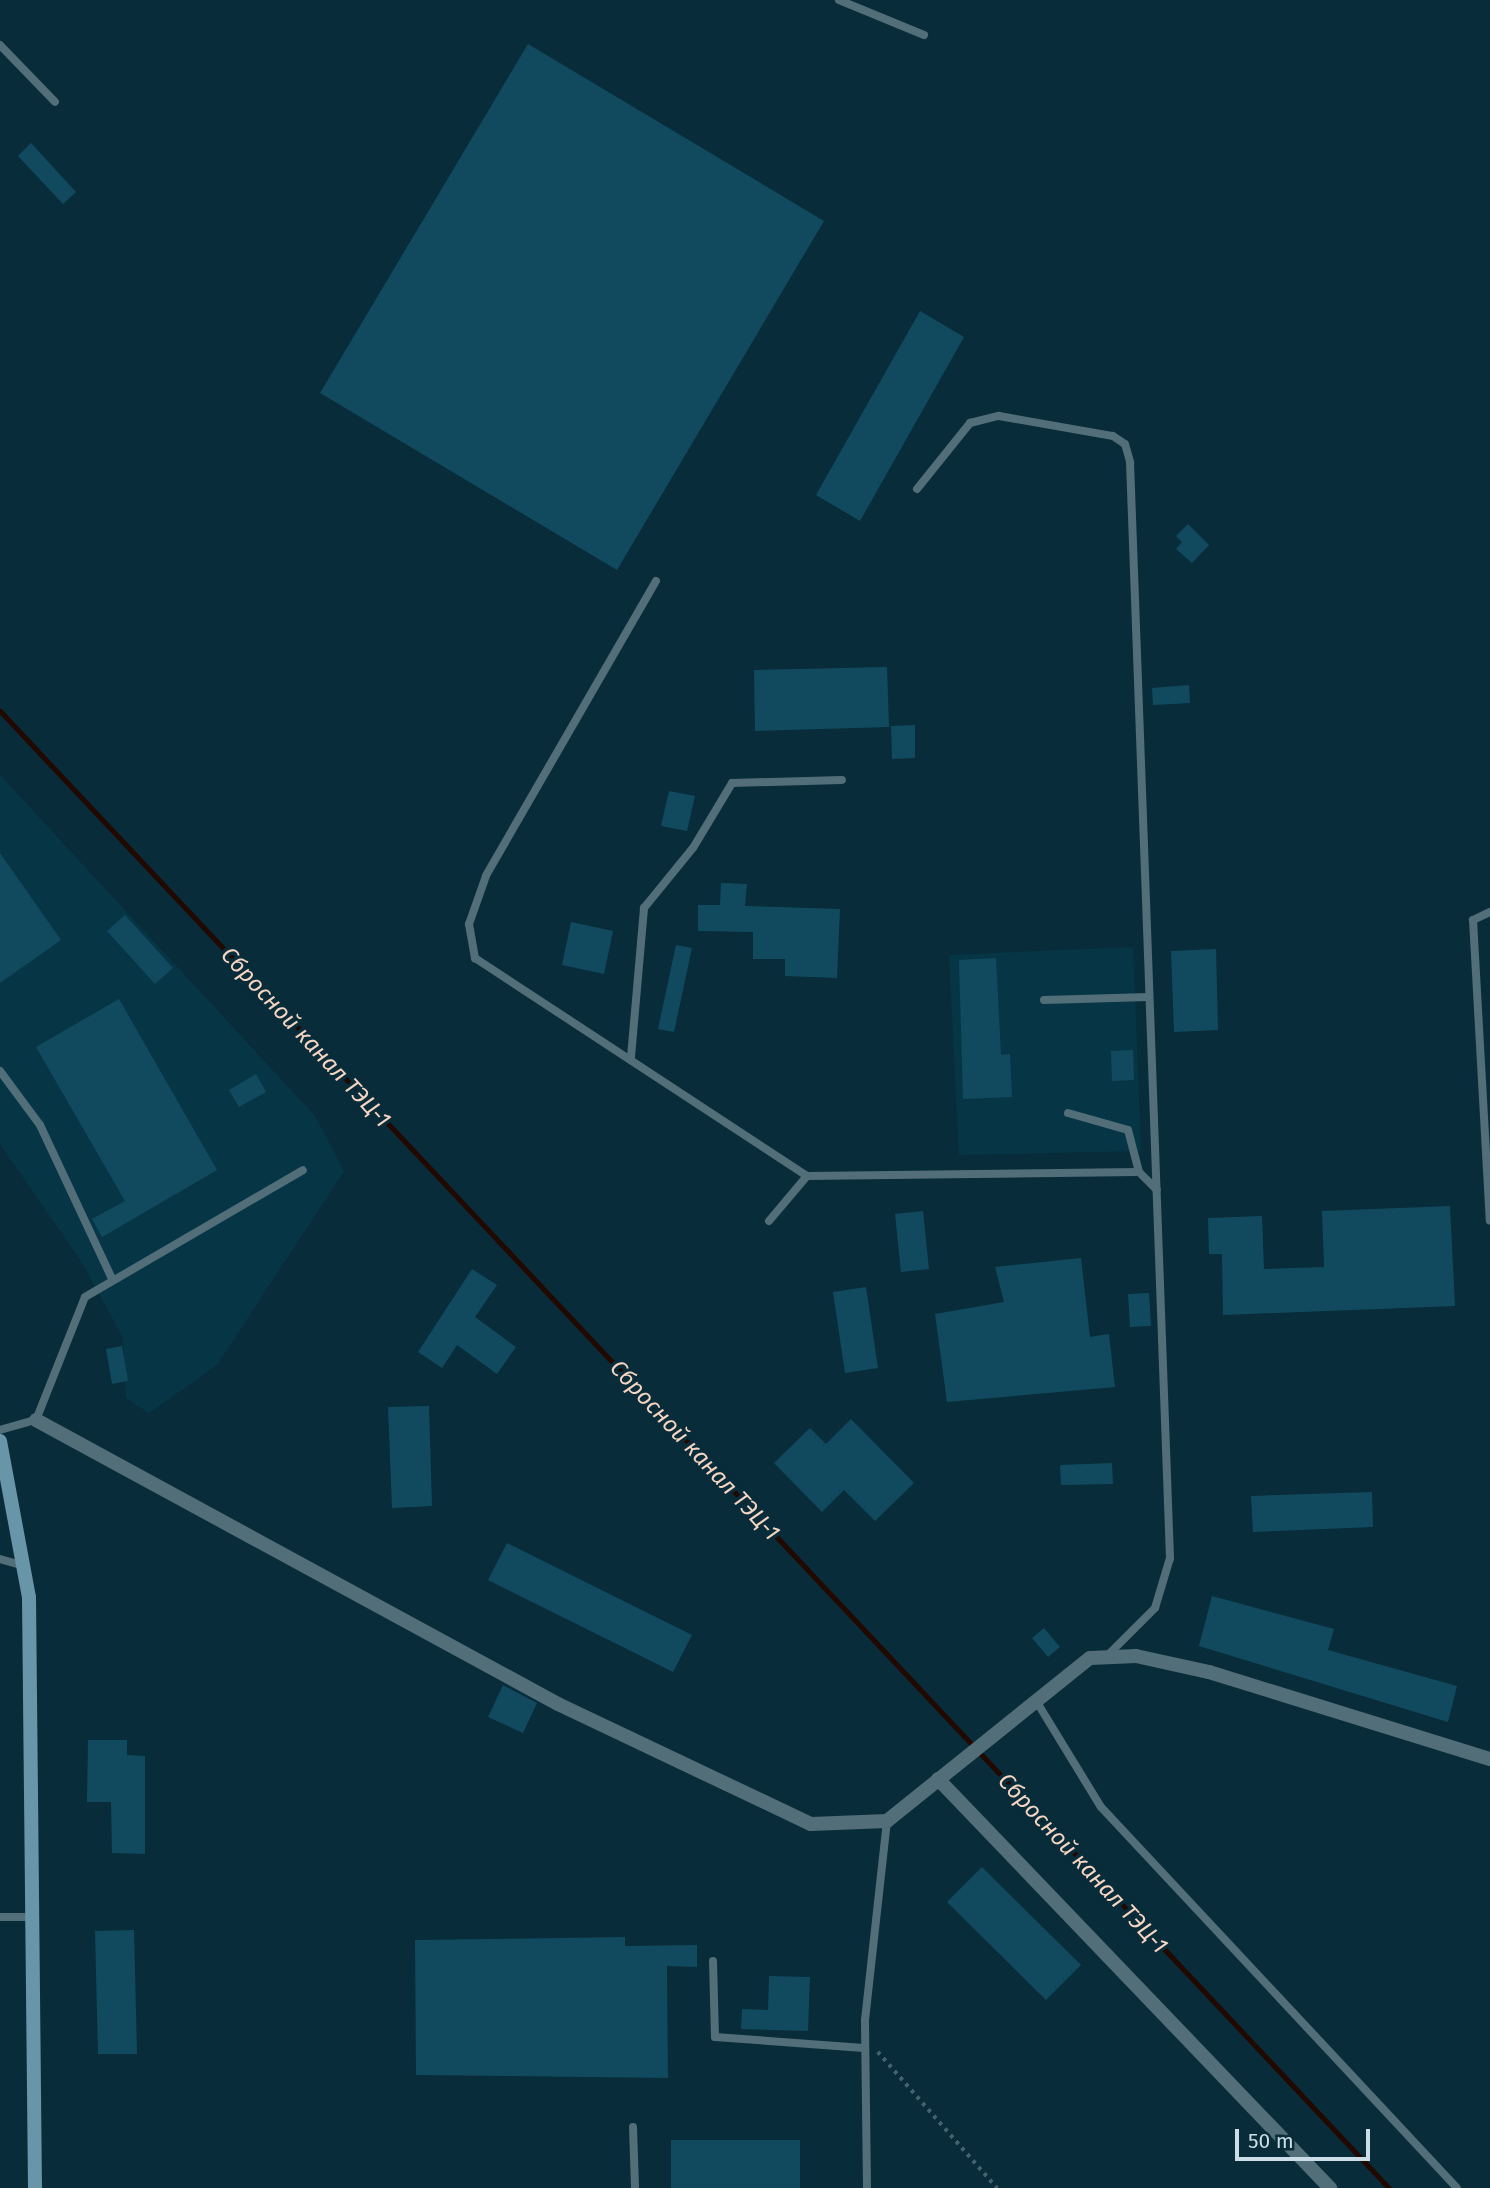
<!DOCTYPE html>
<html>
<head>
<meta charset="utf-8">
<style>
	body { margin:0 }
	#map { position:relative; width:1490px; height:2188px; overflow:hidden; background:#082c39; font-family:"Fira Sans",sans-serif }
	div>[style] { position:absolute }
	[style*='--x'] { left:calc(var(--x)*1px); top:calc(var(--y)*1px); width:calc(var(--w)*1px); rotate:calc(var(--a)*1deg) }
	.built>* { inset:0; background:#063646 }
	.stream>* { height:5px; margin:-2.5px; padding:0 2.5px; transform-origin:2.5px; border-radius:2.5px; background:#210800 }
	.building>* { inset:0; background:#114a5e }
	.path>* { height:3.5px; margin-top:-1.75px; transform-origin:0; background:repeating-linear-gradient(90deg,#43626d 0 3.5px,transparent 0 8.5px) }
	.service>* { height:8px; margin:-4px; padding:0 4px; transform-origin:4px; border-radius:4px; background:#526e79 }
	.minor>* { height:14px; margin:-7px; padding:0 7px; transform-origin:7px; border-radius:7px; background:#526e79 }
	.secondary>* { height:14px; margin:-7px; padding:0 7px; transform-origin:7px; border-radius:7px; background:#6995a8 }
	span { translate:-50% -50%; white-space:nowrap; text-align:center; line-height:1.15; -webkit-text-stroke:7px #082c39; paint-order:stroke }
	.water-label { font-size:23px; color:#f6d5c2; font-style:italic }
	.scale { position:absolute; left:1235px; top:2129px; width:135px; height:32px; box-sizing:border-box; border:4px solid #cbdde6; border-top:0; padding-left:9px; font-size:21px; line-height:24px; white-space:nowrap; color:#cbdde6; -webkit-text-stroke:5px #082c39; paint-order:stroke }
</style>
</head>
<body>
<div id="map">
	<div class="built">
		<div style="clip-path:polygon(0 775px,315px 1116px,344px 1171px,217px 1365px,149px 1413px,126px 1398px,123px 1338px,83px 1264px,0 1144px)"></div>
		<div style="clip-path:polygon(1133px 947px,1141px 1151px,959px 1155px,949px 955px)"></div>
	</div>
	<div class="stream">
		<div style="--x:0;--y:711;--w:2028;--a:46.76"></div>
	</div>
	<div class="building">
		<div style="clip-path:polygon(528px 44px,824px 221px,617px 570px,320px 393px)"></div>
		<div style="clip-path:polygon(31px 143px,76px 192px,63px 204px,18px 156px)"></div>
		<div style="clip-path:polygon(920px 311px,964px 337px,860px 521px,816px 495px)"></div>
		<div style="clip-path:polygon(1188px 524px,1209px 545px,1192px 563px,1176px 549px,1182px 542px,1176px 536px)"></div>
		<div style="clip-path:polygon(887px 667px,889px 727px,755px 731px,754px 670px)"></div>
		<div style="clip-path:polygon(1189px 685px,1190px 703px,1153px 705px,1152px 688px)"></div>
		<div style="clip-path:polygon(915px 725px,915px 758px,892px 759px,891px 726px)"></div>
		<div style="clip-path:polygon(669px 791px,695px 796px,687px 831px,661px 826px)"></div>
		<div style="clip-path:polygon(0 853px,61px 940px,0 983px)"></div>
		<div style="clip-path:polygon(721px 883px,747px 884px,745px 906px,840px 909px,837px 978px,785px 976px,785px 959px,753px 959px,753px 932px,698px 931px,698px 905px,720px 905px)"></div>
		<div style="clip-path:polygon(125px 915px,173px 968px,155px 984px,107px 931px)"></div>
		<div style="clip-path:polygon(571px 922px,613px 931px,604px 974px,562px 965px)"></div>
		<div style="clip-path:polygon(676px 945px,692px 948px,674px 1032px,658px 1029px)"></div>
		<div style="clip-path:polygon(1216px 949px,1218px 1030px,1174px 1032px,1171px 951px)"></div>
		<div style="clip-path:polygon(996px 958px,1001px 1055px,1010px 1054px,1012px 1097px,963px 1099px,959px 960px)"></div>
		<div style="clip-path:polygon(119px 999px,217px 1170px,102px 1237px,92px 1219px,125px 1201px,36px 1047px)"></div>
		<div style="clip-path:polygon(1133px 1050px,1134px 1080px,1112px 1081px,1111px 1051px)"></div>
		<div style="clip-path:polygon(256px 1074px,266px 1092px,239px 1107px,229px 1090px)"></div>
		<div style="clip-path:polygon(1450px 1206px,1455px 1306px,1223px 1315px,1222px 1254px,1209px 1254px,1208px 1218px,1262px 1216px,1264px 1269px,1324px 1267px,1322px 1211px)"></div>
		<div style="clip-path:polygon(923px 1211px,929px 1269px,901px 1272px,895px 1214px)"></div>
		<div style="clip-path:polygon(1081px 1258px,1090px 1337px,1109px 1334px,1115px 1387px,947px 1402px,935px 1314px,1004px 1302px,995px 1267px)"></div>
		<div style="clip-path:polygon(472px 1269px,497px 1285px,475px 1317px,516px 1347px,497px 1374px,457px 1345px,442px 1368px,418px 1352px)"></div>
		<div style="clip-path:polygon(866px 1287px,878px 1368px,845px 1373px,833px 1292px)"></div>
		<div style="clip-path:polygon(1149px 1293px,1151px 1326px,1130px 1327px,1128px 1294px)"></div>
		<div style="clip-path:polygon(122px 1346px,128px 1381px,112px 1384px,106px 1349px)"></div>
		<div style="clip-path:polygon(429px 1406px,432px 1506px,392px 1508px,388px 1407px)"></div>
		<div style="clip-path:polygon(851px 1419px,914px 1483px,875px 1521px,844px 1490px,822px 1512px,774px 1463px,810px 1428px,826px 1444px)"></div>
		<div style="clip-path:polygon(1112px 1463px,1113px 1484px,1061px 1485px,1060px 1465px)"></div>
		<div style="clip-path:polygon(1372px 1492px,1373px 1527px,1253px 1532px,1251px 1496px)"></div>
		<div style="clip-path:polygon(507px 1543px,692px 1635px,673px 1672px,488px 1580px)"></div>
		<div style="clip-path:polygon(1212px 1596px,1334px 1629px,1328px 1650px,1457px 1686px,1448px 1722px,1199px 1646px)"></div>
		<div style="clip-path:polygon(1044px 1628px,1060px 1647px,1048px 1657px,1032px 1638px)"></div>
		<div style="clip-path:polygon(503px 1685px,537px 1703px,523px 1733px,488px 1717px)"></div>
		<div style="clip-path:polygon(88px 1740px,127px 1740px,127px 1755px,145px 1756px,145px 1854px,112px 1853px,111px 1802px,87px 1802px)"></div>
		<div style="clip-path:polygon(982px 1867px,1081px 1965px,1046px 2000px,947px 1902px)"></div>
		<div style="clip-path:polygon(134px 1930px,137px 2054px,98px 2054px,95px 1931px)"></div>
		<div style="clip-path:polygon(625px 1937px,625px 1946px,697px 1945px,697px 1967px,667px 1966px,668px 2078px,416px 2075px,415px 1940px)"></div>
		<div style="clip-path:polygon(769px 1976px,810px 1977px,808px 2031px,741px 2029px,742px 2009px,768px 2010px)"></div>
		<div style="clip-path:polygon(671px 2140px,800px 2140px,800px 2188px,671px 2188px)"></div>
	</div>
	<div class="path">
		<div style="--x:878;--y:2052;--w:181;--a:48.8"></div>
	</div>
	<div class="service">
		<div style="--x:839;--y:0;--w:92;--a:22.4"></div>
		<div style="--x:0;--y:45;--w:79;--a:46"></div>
		<div style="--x:917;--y:489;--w:85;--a:-51.2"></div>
		<div style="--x:970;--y:423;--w:30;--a:-14"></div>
		<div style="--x:999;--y:416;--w:116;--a:10"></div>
		<div style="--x:1113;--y:436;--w:14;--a:34"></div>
		<div style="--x:1125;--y:444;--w:19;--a:74"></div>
		<div style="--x:1130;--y:462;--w:1097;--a:87.91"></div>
		<div style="--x:1170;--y:1558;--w:52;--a:106.7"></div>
		<div style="--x:1155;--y:1608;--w:69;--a:135"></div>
		<div style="--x:656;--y:581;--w:340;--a:120"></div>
		<div style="--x:486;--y:876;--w:51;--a:109.5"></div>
		<div style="--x:469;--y:924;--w:35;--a:80"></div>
		<div style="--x:475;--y:958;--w:397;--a:33.3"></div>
		<div style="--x:807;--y:1176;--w:332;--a:-0.7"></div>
		<div style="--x:1139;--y:1172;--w:25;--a:45"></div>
		<div style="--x:1490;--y:912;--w:19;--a:155"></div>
		<div style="--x:1473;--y:920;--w:301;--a:86.8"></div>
		<div style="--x:1044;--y:1000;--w:105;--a:-1.6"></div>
		<div style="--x:631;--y:1057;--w:150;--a:-85"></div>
		<div style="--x:644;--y:908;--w:77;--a:-50.8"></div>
		<div style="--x:693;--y:848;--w:76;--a:-59"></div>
		<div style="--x:732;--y:783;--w:110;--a:-1.6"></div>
		<div style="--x:0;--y:1071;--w:67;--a:53.5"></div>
		<div style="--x:40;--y:1125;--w:170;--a:64.9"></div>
		<div style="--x:1068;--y:1113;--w:62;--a:15.8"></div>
		<div style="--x:1128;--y:1130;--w:43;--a:75.3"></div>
		<div style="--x:769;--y:1221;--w:59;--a:-49.8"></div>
		<div style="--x:0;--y:1430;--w:37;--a:-16"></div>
		<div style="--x:36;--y:1420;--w:132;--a:-68.3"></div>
		<div style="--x:85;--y:1297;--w:252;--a:-30.2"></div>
		<div style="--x:0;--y:1559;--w:26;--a:16"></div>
		<div style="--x:1035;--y:1699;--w:127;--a:58.6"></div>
		<div style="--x:1101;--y:1807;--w:521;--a:46.94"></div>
		<div style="--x:0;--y:1917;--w:33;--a:0"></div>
		<div style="--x:713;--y:1961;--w:76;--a:88.5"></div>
		<div style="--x:715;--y:2037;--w:149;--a:4.2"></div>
		<div style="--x:633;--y:2127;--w:61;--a:88.1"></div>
		<div style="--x:867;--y:2188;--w:168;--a:-90.7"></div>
		<div style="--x:865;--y:2020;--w:200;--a:-83.7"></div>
	</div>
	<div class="minor">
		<div style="--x:36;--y:1420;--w:594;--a:28.55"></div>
		<div style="--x:558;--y:1704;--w:280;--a:25.4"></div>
		<div style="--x:811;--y:1824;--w:76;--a:-2.3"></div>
		<div style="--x:887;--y:1821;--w:260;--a:-38.8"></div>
		<div style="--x:1090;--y:1658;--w:46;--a:-2.5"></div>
		<div style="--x:1136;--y:1656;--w:75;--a:12.4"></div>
		<div style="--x:1209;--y:1672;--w:294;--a:17.2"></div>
		<div style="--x:938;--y:1779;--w:567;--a:46.22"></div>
	</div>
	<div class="secondary">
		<div style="--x:0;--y:1441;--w:159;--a:79.5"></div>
		<div style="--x:29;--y:1597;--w:591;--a:89.42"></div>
	</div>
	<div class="water-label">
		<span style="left:306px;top:1037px;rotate:47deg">Сбросной канал ТЭЦ-1</span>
		<span style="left:695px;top:1450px;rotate:47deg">Сбросной канал ТЭЦ-1</span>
		<span style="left:1083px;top:1863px;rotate:47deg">Сбросной канал ТЭЦ-1</span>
	</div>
	<div class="scale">50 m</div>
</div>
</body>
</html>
